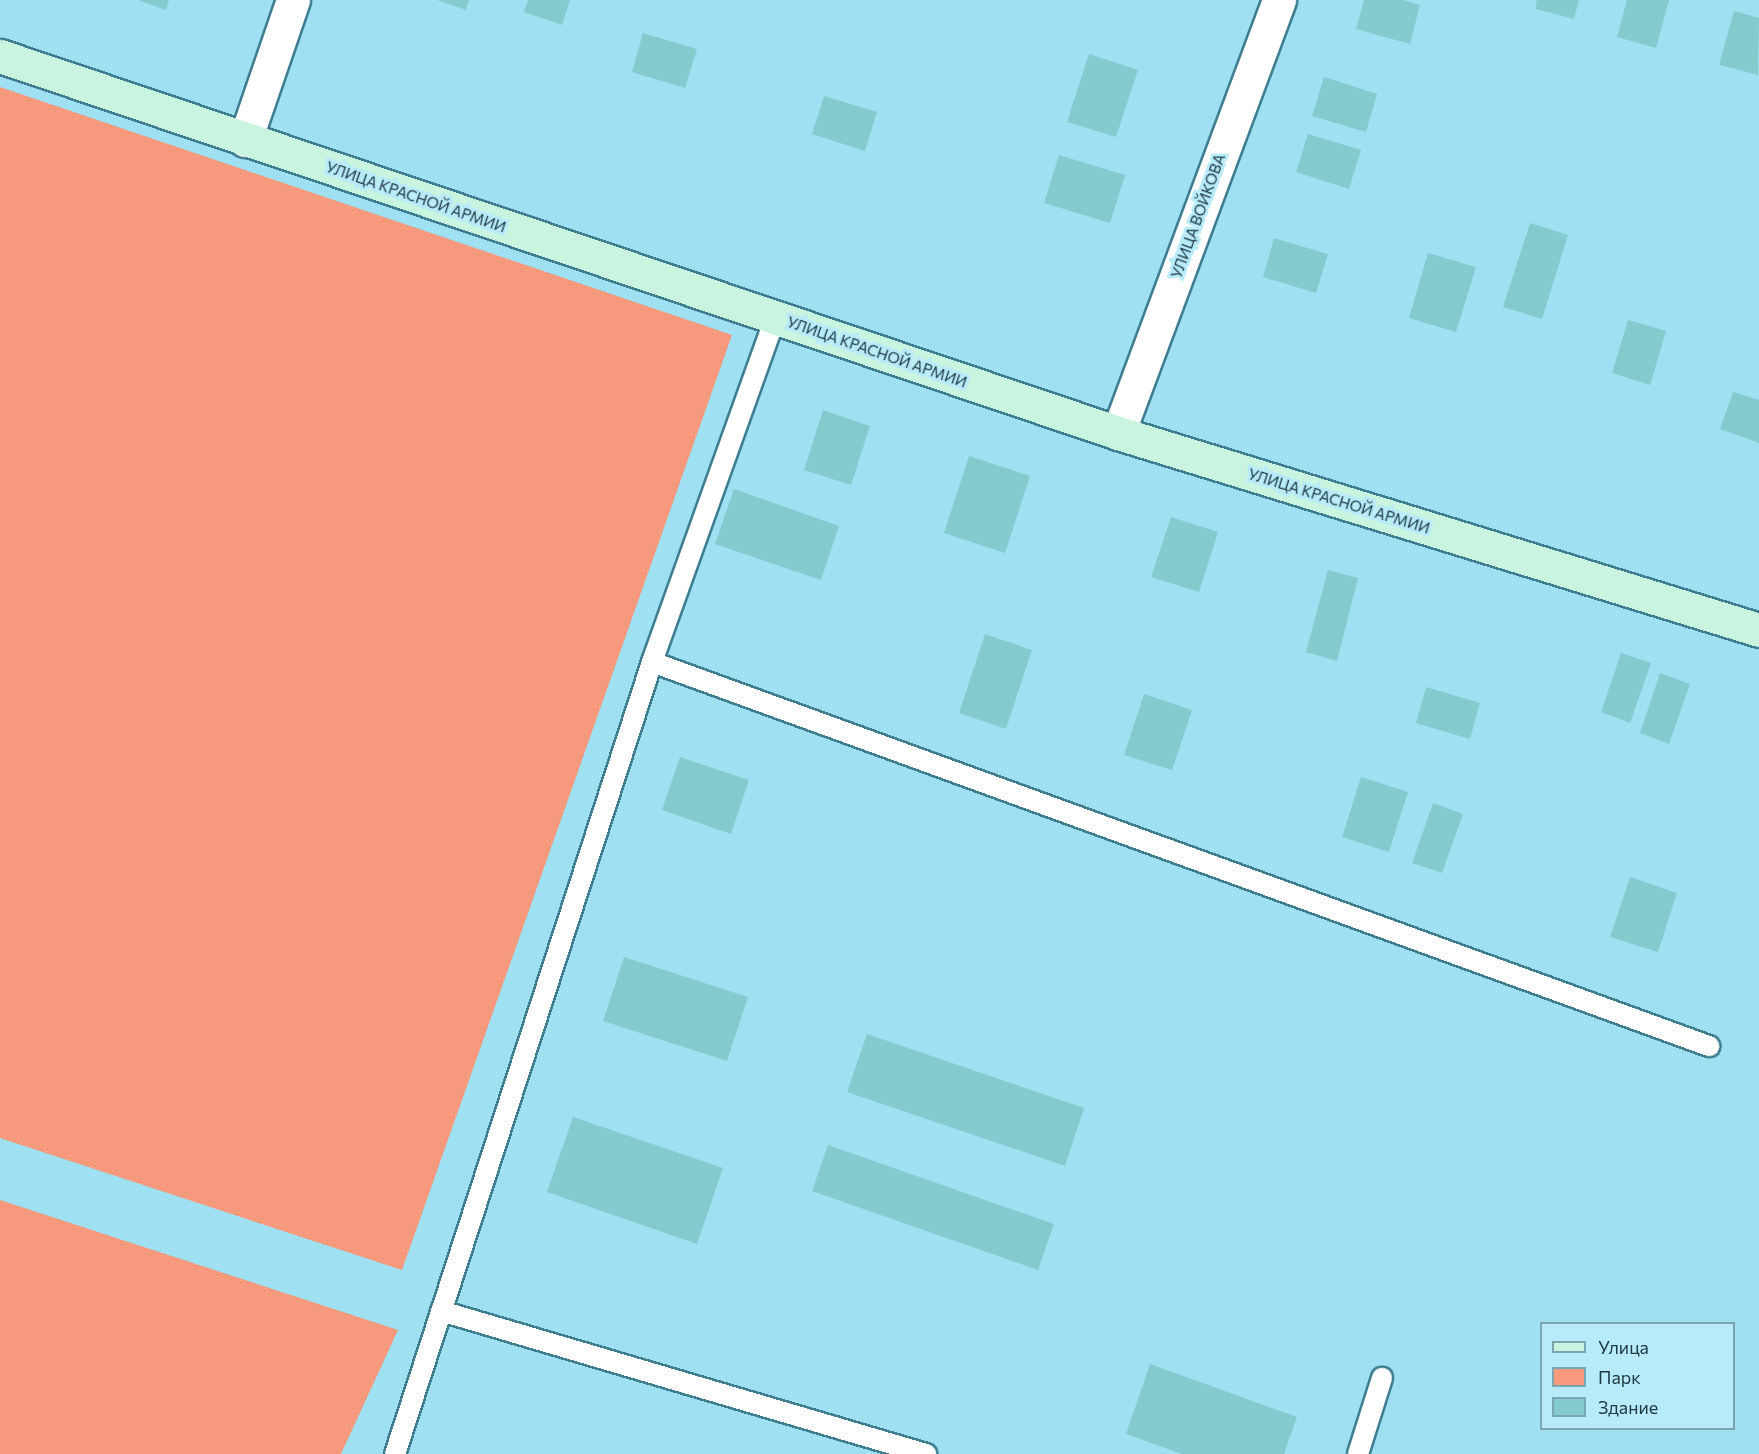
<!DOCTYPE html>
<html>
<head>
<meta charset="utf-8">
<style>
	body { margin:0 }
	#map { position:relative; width:1759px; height:1454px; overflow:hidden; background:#9fe0f3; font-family:Commissioner,sans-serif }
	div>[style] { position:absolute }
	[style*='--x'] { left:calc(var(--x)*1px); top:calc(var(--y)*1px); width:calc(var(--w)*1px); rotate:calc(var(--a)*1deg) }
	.green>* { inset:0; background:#f6997d }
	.building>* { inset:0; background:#85cbcd }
	.roads { filter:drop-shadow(2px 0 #3e7e90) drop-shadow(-2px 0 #3e7e90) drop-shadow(0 2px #3e7e90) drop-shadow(0 -2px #3e7e90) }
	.lane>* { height:20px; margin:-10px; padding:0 10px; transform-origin:10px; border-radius:10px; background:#fff }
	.street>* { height:33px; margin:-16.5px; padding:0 16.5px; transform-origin:16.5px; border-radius:16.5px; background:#fff }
	.secondary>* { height:33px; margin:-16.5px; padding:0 16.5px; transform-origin:16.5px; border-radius:16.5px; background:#c9f5e0 }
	span { translate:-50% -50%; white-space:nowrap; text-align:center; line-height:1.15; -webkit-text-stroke:6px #b7ebfa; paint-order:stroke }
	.street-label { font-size:15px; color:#213b43 }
	.legend { position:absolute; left:1540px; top:1322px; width:195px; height:108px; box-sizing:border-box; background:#b7ebfa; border:2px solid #7ba5b1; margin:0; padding:8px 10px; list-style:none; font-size:18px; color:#213b43 }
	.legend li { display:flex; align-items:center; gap:12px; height:30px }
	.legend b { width:30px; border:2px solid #7ba5b1 }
</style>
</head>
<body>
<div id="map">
	<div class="green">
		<div style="clip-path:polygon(0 87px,732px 335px,402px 1270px,0 1138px)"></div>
		<div style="clip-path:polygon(0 1200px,398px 1330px,341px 1454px,0 1454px)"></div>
	</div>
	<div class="building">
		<div style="clip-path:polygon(138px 0,169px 0,166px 10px)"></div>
		<div style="clip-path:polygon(437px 0,469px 0,466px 10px)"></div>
		<div style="clip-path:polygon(528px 0,570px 0,562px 25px,524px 12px)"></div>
		<div style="clip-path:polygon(1364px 0,1403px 0,1420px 5px,1410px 44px,1356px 29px)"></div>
		<div style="clip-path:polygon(1537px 0,1579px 0,1574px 19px,1535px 9px)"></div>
		<div style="clip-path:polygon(1627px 0,1669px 0,1656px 48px,1617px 37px)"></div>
		<div style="clip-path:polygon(1734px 11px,1759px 18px,1758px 75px,1719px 65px)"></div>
		<div style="clip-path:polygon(643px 33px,697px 49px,685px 88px,632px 72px)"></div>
		<div style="clip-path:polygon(1089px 54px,1138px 70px,1116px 137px,1067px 122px)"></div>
		<div style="clip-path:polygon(1324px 77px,1377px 94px,1366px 132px,1312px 116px)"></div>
		<div style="clip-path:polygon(824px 96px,877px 112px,865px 151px,812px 134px)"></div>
		<div style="clip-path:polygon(1308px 134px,1361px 150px,1349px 189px,1296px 172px)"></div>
		<div style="clip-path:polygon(1059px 155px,1125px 175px,1110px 223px,1044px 203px)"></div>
		<div style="clip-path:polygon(1530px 223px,1568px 235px,1542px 319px,1503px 307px)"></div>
		<div style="clip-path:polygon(1274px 238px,1328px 254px,1316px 293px,1263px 277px)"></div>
		<div style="clip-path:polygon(1428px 253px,1476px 267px,1456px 332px,1409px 318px)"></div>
		<div style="clip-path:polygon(1628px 320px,1666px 331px,1650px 385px,1612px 373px)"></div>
		<div style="clip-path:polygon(1733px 392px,1759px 400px,1759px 443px,1720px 429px)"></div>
		<div style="clip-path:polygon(823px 410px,870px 426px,851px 485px,804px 470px)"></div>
		<div style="clip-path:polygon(969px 456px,1030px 476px,1005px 553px,944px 533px)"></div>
		<div style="clip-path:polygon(734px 489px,839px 526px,821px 580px,715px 544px)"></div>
		<div style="clip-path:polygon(1171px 517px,1218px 532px,1199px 592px,1151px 577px)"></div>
		<div style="clip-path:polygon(1328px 570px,1358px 578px,1337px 661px,1306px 652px)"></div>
		<div style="clip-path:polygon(985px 634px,1032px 650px,1006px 729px,959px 713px)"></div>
		<div style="clip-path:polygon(1621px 653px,1651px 663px,1630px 723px,1601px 712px)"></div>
		<div style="clip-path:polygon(1660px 673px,1690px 684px,1669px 744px,1640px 733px)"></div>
		<div style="clip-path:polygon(1426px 687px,1480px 703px,1470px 739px,1416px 723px)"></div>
		<div style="clip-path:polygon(1144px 694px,1192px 710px,1172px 770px,1124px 755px)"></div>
		<div style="clip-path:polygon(680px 757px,749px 780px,731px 834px,662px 810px)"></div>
		<div style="clip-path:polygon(1361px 777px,1408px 792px,1389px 852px,1342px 837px)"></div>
		<div style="clip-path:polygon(1433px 803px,1463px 814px,1442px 873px,1412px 863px)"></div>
		<div style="clip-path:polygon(1630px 877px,1677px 893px,1658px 952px,1610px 937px)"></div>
		<div style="clip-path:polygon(624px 957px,748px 997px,727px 1061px,603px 1021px)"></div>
		<div style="clip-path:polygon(867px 1034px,1084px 1108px,1065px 1166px,847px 1092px)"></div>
		<div style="clip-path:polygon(573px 1117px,723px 1168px,697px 1244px,547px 1192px)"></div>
		<div style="clip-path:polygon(828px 1145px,1054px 1224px,1038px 1270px,812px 1191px)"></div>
		<div style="clip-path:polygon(1150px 1364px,1297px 1417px,1284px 1454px,1182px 1454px,1126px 1434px)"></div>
	</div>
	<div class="roads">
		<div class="lane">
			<div style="--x:652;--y:662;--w:1125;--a:19.97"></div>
			<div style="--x:441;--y:1311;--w:506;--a:16.43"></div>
			<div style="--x:395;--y:1454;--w:833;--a:-72.02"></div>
			<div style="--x:652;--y:662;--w:365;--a:-70.3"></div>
			<div style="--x:1358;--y:1454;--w:80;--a:-72.5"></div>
		</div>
		<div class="street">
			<div style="--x:245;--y:140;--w:148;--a:-71.1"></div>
			<div style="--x:1118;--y:433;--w:462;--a:-69.6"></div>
		</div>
		<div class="secondary">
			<div style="--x:0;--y:56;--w:1180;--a:18.63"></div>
			<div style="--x:1118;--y:433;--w:671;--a:17.08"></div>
		</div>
	</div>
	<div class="street-label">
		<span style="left:416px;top:197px;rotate:19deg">УЛИЦА КРАСНОЙ АРМИИ</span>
		<span style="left:1198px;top:216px;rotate:-70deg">УЛИЦА ВОЙКОВА</span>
		<span style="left:877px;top:352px;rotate:19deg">УЛИЦА КРАСНОЙ АРМИИ</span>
		<span style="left:1339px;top:501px;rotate:17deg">УЛИЦА КРАСНОЙ АРМИИ</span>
	</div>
	<ul class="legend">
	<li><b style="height:8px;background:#c9f5e0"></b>Улица</li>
	<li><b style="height:16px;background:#f6997d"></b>Парк</li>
	<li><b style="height:16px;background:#85cbcd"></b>Здание</li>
	</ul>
</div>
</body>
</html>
